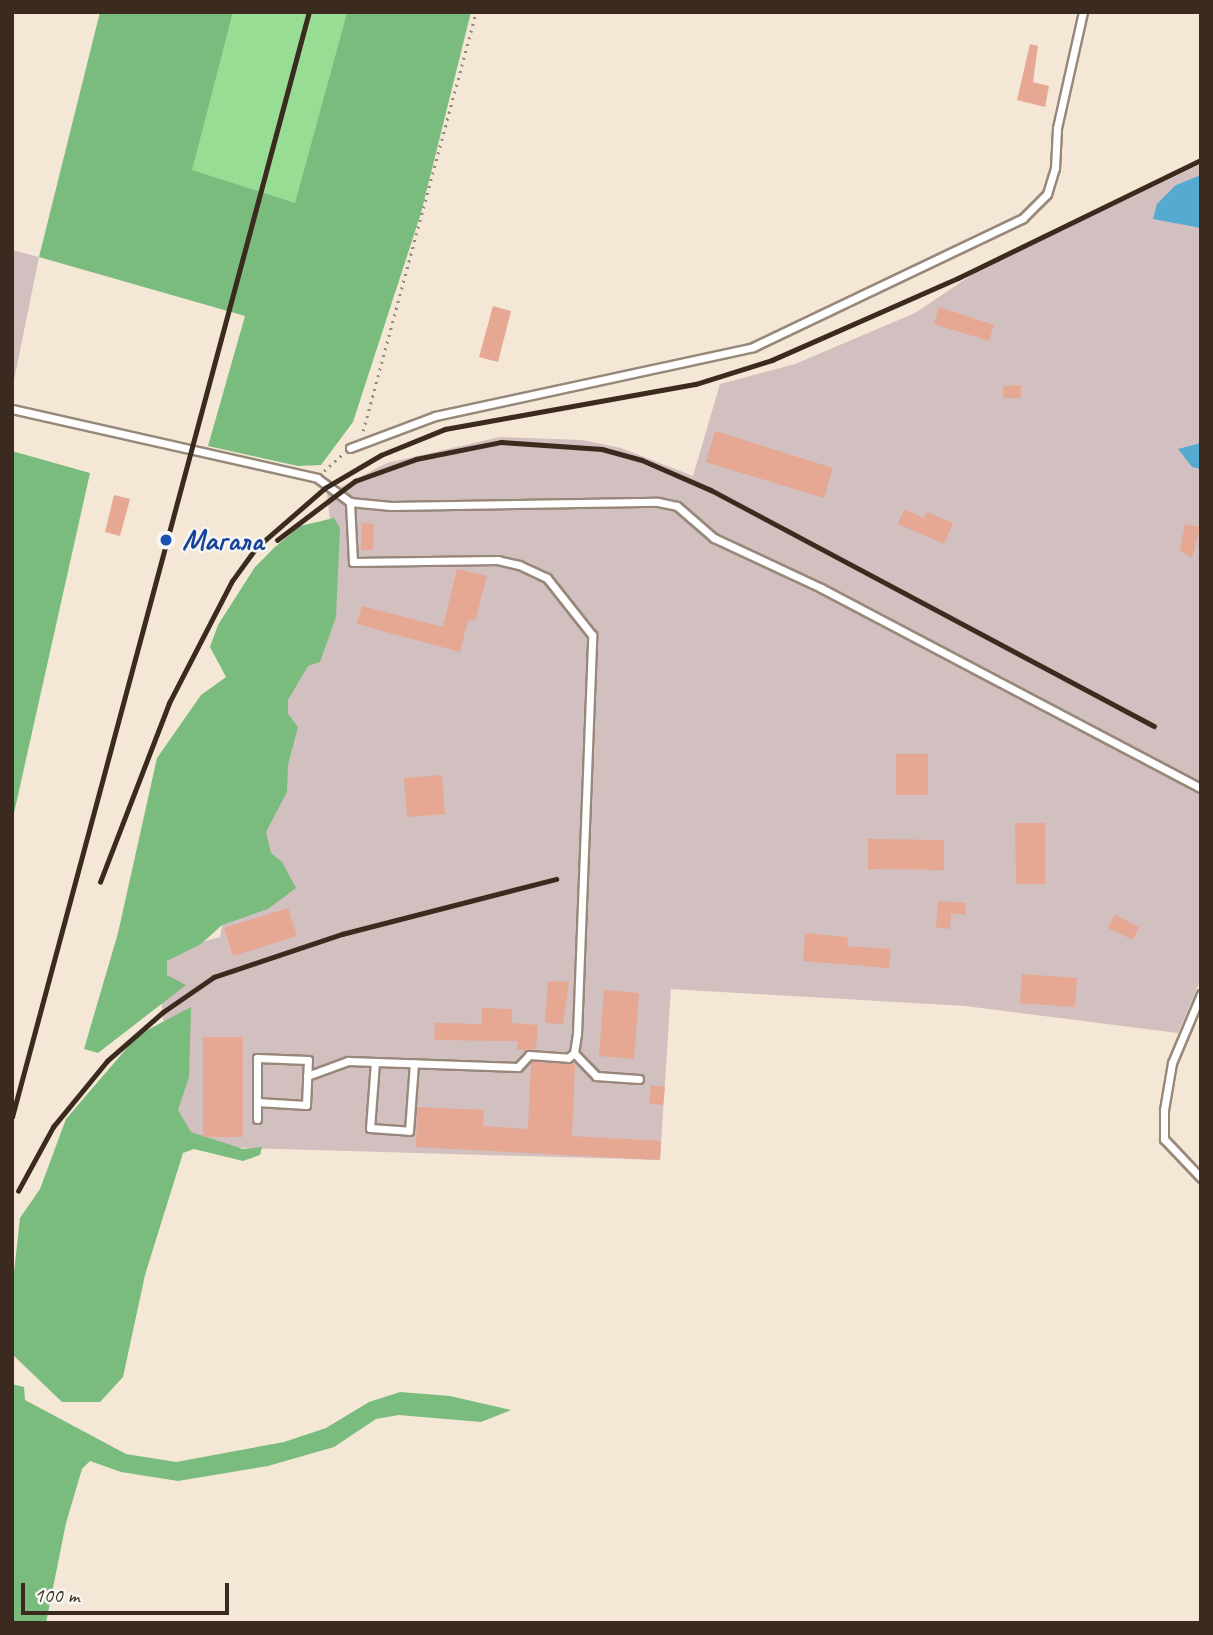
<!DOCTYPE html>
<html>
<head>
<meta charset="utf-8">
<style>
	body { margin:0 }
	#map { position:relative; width:1213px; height:1635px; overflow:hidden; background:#f5e7d5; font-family:Caveat,sans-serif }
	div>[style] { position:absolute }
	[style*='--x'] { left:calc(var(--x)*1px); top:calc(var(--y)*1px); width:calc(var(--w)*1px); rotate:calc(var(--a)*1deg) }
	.industrial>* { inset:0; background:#d2bfbf }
	.green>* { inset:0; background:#99dd95 }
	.forest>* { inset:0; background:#7abc7e }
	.water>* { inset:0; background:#54aad0 }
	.building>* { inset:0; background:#e6a793 }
	.path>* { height:2.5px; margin-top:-1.25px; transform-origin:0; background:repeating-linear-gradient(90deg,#98887a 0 2px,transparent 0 7px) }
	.roads { filter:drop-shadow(2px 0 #98887a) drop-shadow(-2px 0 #98887a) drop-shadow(0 2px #98887a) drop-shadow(0 -2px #98887a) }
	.lane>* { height:7px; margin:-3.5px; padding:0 3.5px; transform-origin:3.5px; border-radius:3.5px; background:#fff }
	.rail>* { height:4.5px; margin:-2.25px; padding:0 2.25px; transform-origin:2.25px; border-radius:2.25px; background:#3b2a1e }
	.dots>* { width:19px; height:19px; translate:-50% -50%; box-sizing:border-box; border:4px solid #f6f6f2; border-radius:50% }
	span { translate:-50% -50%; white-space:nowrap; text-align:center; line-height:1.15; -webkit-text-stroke:5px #f6f6f2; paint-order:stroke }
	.transit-label { font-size:30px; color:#164399; font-weight:700 }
	.left { translate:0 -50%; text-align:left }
	.frame { position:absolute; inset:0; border:14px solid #3b2a1e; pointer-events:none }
	.scale { position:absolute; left:21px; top:1583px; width:208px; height:32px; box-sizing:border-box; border:4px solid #3b2a1e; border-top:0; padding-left:9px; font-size:21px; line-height:24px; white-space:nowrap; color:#3b2a1e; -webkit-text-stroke:5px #f6f6f2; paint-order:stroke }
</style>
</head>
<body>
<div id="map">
	<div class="industrial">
		<div style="clip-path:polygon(1201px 164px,1201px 979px,1178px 1033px,965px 1006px,671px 989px,660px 1160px,175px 1146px,157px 954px,220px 937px,225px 905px,330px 522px,327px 494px,387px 463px,500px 437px,582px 440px,621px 448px,693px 476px,720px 384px,795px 364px,915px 313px,976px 272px)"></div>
		<div style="clip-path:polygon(12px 250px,39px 257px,12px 390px)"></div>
	</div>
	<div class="green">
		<div style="clip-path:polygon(233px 12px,347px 12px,295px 204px,191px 170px)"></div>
	</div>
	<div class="forest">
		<div style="clip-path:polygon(100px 12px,233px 12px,192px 170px,295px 203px,347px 12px,471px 12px,421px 213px,353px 422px,321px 465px,298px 466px,208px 446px,245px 316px,39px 257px)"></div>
		<div style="clip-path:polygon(12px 451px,90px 473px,12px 822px)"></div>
		<div style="clip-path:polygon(334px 518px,340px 528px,336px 617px,320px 662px,308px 666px,288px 700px,288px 714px,298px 727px,288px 765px,287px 792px,266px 832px,271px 853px,282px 862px,296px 888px,268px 909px,222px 925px,201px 944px,167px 961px,167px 975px,186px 985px,98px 1053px,84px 1049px,118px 933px,157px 758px,201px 695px,226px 677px,210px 647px,218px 625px,255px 567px,275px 547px,300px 526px)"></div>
		<div style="clip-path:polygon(191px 1007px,189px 1077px,178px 1110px,191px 1132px,243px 1149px,262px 1147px,260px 1155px,243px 1161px,194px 1149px,183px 1153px,145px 1275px,123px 1377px,100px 1402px,62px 1402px,12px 1354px,12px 1290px,20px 1218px,40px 1189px,66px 1119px,138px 1035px)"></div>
		<div style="clip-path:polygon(12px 1384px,24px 1387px,25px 1400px,126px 1454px,176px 1462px,284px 1442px,326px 1428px,369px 1402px,400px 1392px,450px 1396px,511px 1410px,481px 1422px,399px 1415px,376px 1419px,334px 1447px,268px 1466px,178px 1481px,121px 1472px,90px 1461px,82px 1469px,66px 1523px,46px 1623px,12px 1623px)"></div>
	</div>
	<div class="water">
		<div style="clip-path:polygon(1201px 175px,1201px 228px,1153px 219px,1157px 204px,1176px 185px)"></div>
		<div style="clip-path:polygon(1201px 443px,1201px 469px,1192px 467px,1178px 449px)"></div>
	</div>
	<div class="building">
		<div style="clip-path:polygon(1030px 44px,1038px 46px,1033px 82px,1049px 86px,1045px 107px,1017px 100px)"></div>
		<div style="clip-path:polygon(493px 306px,511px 311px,498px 362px,479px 357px)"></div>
		<div style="clip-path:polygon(939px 307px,994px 325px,989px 341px,934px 324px)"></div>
		<div style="clip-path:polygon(1021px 385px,1021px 398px,1003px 398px,1003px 386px)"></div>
		<div style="clip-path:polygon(715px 431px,833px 468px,824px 498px,706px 462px)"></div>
		<div style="clip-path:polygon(114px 495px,130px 499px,120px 536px,105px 532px)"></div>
		<div style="clip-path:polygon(904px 509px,924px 518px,927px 512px,953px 523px,944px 544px,898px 524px)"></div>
		<div style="clip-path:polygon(362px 523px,374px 524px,373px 550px,361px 550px)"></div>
		<div style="clip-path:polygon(1185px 524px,1200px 527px,1192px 558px,1180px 550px)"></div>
		<div style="clip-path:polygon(457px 569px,487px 576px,475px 621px,468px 620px,460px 652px,357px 624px,362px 606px,443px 627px)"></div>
		<div style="clip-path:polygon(896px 754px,928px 754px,928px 795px,896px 795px)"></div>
		<div style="clip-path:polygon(442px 775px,445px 814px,407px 817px,404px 778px)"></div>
		<div style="clip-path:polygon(1015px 823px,1045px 823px,1045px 884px,1016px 884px)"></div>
		<div style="clip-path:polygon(868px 839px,944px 840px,944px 870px,868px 869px)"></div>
		<div style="clip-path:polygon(938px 901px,966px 903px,965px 915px,951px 913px,950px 929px,936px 927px)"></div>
		<div style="clip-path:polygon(288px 908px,297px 936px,233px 956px,224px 928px)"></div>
		<div style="clip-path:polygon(1115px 915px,1139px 927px,1133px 940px,1108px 928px)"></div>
		<div style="clip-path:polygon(805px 933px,848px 937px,847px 946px,891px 949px,889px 968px,803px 961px)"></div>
		<div style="clip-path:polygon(1022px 974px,1077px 978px,1075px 1007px,1020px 1003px)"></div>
		<div style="clip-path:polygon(548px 981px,569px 982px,563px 1024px,545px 1023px)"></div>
		<div style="clip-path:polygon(604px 990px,639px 993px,634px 1059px,599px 1056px)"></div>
		<div style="clip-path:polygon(482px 1008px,512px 1009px,512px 1023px,538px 1025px,536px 1049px,517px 1050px,518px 1041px,434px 1040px,435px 1023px,482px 1024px)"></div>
		<div style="clip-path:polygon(203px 1037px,243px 1037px,243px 1137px,203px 1137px)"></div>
		<div style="clip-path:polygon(531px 1062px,575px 1064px,572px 1136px,661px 1141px,660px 1160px,416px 1147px,417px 1107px,484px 1110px,483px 1126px,528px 1129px)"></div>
		<div style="clip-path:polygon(651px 1085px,665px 1087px,663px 1105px,649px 1104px)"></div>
	</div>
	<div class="path">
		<div style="--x:363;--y:431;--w:434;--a:-74.9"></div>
		<div style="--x:324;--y:471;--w:25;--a:-42"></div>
	</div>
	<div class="roads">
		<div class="lane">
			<div style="--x:12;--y:409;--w:313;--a:12.7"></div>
			<div style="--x:317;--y:478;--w:41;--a:36"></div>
			<div style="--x:350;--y:502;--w:41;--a:5.6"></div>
			<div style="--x:391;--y:506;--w:267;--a:-0.9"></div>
			<div style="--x:658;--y:502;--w:19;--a:12"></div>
			<div style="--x:677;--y:506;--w:49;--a:40.9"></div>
			<div style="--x:714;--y:538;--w:118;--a:25"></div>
			<div style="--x:821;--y:588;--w:429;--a:27.8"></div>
			<div style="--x:350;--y:448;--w:91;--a:-20.6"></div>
			<div style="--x:435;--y:416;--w:325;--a:-12.2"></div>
			<div style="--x:753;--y:347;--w:299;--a:-25.5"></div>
			<div style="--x:1023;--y:218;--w:34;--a:-45"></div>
			<div style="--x:1047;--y:194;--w:27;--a:-73"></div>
			<div style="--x:1055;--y:168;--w:40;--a:-87.1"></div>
			<div style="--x:1057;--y:128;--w:119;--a:-77.4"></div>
			<div style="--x:1201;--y:994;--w:75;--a:112.8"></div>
			<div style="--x:1172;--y:1063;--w:48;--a:99.7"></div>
			<div style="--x:1164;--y:1110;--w:29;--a:90"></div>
			<div style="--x:1164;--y:1139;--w:54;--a:46.5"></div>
			<div style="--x:574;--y:1053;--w:32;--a:46"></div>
			<div style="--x:596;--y:1076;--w:43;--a:4"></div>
			<div style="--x:375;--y:1062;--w:66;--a:94.3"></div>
			<div style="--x:370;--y:1128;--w:39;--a:4"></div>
			<div style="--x:409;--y:1131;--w:68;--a:-85.8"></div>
			<div style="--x:307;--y:1076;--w:44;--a:-20.1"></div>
			<div style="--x:348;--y:1061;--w:170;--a:2"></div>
			<div style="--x:518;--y:1067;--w:16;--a:-47"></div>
			<div style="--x:529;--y:1055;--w:39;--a:4"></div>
			<div style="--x:568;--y:1058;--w:8;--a:-40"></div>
			<div style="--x:574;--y:1053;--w:19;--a:-81"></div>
			<div style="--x:577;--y:1034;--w:399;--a:-87.8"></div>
			<div style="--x:592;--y:635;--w:73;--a:-128.3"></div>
			<div style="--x:547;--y:578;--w:31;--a:-155"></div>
			<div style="--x:519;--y:565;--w:22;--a:-167"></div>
			<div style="--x:498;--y:560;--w:145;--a:179.2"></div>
			<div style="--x:353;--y:562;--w:60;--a:-92.9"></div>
			<div style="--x:257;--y:1102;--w:49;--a:3.5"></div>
			<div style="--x:306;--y:1105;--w:45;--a:-87.5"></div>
			<div style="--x:308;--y:1060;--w:51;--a:-177.8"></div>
			<div style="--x:257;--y:1058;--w:61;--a:90"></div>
		</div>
	</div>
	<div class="rail">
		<div style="--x:277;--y:540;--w:98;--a:-37.1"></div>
		<div style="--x:355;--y:481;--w:65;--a:-19.8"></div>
		<div style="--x:416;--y:459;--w:87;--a:-11.3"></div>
		<div style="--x:501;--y:442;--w:101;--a:4"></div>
		<div style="--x:602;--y:449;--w:41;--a:15.4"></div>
		<div style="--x:642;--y:460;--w:75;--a:23.5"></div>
		<div style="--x:711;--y:490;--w:502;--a:28.05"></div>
		<div style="--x:100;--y:882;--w:192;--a:-68.9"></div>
		<div style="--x:169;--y:703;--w:137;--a:-62.7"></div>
		<div style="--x:232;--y:581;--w:41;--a:-54"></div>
		<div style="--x:256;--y:548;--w:91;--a:-41"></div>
		<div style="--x:325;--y:488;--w:65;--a:-30.5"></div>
		<div style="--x:381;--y:455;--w:69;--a:-22.1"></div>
		<div style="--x:445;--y:429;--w:255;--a:-10.2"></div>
		<div style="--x:696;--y:384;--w:80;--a:-17.5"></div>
		<div style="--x:772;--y:360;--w:203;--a:-23.8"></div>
		<div style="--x:958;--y:278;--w:270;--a:-25.9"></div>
		<div style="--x:12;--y:1117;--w:1144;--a:-74.96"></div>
		<div style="--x:18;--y:1191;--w:73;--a:-61.3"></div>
		<div style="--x:53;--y:1127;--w:85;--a:-50.7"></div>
		<div style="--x:107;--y:1061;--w:74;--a:-41.2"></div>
		<div style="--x:163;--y:1012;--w:62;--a:-34.5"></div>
		<div style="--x:214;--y:977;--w:135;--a:-18.6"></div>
		<div style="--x:342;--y:934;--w:221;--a:-14.4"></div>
	</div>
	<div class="dots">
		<div style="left:166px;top:540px;background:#1a4fb4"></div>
	</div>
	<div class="transit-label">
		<span class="left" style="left:182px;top:540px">Магала</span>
	</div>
	<div class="frame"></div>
	<div class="scale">100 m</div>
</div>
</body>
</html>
